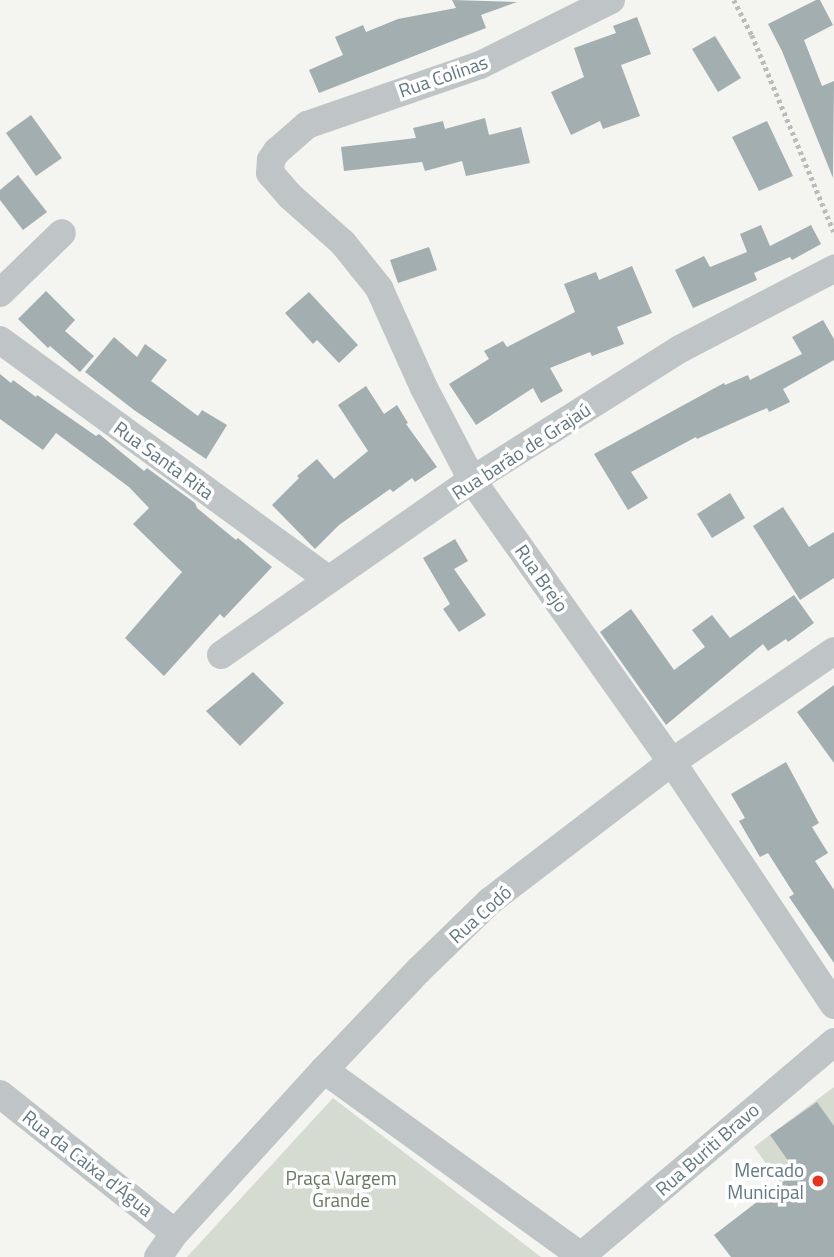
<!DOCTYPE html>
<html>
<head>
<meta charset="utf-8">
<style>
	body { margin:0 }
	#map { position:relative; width:834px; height:1257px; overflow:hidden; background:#f4f4f0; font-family:"Titillium Web",sans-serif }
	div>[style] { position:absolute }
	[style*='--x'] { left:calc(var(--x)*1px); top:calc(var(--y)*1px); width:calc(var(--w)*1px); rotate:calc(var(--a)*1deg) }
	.green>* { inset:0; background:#d6dbd1 }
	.building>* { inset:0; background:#a3aeb1 }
	.path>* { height:4.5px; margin-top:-2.25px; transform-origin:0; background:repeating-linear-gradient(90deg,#b9bcbd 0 3.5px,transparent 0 7px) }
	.minor>* { height:28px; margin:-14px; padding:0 14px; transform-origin:14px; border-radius:14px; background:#bfc4c6 }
	.dots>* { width:19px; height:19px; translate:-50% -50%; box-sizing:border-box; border:4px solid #fff; border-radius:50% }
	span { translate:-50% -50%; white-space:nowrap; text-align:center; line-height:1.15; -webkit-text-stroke:7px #fff; paint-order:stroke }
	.street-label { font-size:19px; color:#627781 }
	.poi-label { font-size:19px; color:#627781 }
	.right { translate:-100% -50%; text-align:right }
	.park-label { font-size:19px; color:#697861 }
</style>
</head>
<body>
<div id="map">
	<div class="green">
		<div style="clip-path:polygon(834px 1087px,834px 1257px,754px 1147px)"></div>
		<div style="clip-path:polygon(333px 1098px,541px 1257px,187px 1257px)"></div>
	</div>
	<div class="building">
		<div style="clip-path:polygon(452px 0,517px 2px,481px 15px,486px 28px,319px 93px,309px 70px,343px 55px,335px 37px,363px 25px,366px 32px,398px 19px,456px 8px)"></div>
		<div style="clip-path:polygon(816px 0,820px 0,833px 25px,804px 40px,822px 86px,834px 81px,833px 178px,782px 51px,768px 24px)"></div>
		<div style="clip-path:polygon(637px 17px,651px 54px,621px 65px,640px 116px,603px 129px,600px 121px,571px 135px,551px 92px,584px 77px,574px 48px,616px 33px,613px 26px)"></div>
		<div style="clip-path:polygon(715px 36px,741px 78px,718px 92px,692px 49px)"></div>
		<div style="clip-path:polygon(31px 115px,62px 158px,36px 176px,6px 133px)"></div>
		<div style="clip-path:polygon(485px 118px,489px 135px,521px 127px,530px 163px,466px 176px,462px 161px,425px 171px,422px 162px,344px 171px,341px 147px,416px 138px,413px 128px,443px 121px,445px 129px)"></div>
		<div style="clip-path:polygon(767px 121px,793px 176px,759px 191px,732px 137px)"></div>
		<div style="clip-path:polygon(18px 175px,47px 212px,23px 230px,0 200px,0 190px)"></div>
		<div style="clip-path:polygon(761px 225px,770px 246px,811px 225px,821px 244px,792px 260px,790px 257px,754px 273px,757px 280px,693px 308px,675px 270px,704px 256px,710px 267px,747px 252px,740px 234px)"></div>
		<div style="clip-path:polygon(429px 247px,437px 270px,398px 283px,390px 260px)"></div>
		<div style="clip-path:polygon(632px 266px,652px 313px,617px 327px,624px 344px,592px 356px,590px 352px,550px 368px,563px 391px,541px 403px,533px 388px,476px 425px,449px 384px,489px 359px,484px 351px,503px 341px,507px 347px,575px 312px,564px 284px,596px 272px,599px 280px)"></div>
		<div style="clip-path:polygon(46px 291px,75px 320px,65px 331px,94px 356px,80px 372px,50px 346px,48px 348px,18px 319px)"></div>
		<div style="clip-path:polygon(309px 292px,358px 345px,339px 363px,317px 340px,313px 344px,285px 313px)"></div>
		<div style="clip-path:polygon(823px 320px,834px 339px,834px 360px,783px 389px,790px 402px,769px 412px,767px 408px,744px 418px,697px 439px,696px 437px,631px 472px,648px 498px,628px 510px,594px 454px,724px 383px,725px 385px,748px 375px,750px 380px,802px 354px,792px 337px)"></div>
		<div style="clip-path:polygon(114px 337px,137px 357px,145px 344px,167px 360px,151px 381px,198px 416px,202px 410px,227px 425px,206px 459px,134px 410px,85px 372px)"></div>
		<div style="clip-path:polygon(0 374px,11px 383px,13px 380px,36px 397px,37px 395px,96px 436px,99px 434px,144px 471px,147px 468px,195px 503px,197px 508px,236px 540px,238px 538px,272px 567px,224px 618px,220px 614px,164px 676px,125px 638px,182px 572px,133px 524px,149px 508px,129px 487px,56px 433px,43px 450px,0 419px)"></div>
		<div style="clip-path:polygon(366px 386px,384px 414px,397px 405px,408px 423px,406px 424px,437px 467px,415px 482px,412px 478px,393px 492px,390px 489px,339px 525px,315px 549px,272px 505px,299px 478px,297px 476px,317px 459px,334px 479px,368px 451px,338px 405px)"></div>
		<div style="clip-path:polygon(730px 493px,745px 518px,712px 538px,697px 514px)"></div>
		<div style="clip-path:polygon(783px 507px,809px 547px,834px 532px,834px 578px,800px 600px,753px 526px)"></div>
		<div style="clip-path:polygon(455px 539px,468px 561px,454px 569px,486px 615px,459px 632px,443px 609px,450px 604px,423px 558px)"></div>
		<div style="clip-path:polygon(794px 595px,814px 623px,788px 642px,786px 639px,768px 651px,763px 644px,666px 725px,600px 632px,631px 609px,674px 670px,705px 647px,692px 630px,712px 615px,730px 638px)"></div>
		<div style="clip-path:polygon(253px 672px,284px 703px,240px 746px,206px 711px)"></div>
		<div style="clip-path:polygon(834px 685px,834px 763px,797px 712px)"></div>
		<div style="clip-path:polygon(786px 762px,819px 823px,812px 827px,828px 853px,815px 861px,834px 890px,834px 963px,789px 897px,794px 894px,768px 853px,760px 857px,739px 821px,745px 818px,731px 794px)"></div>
		<div style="clip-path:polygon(817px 1102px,834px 1126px,834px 1257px,731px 1257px,714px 1235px,796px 1172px,770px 1135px)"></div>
	</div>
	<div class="path">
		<div style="--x:734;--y:0;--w:39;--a:63"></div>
		<div style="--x:752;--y:35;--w:213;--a:67.4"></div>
	</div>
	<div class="minor">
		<div style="--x:611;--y:0;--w:146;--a:153.6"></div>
		<div style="--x:480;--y:65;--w:183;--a:160.9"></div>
		<div style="--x:307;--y:125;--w:40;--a:139"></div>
		<div style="--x:277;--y:151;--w:11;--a:124"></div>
		<div style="--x:271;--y:160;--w:13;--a:94"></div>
		<div style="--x:270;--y:173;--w:30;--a:49"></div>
		<div style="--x:290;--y:196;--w:71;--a:41.6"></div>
		<div style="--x:343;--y:243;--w:58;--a:51.3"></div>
		<div style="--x:379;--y:288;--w:110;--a:65.8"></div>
		<div style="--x:424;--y:388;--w:104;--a:62.4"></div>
		<div style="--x:472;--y:480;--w:346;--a:54.7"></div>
		<div style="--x:672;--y:762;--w:292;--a:56.3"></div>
		<div style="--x:0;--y:293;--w:86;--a:-44.1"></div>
		<div style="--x:0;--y:340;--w:406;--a:36.1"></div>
		<div style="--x:221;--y:655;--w:306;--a:-34.9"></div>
		<div style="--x:472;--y:480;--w:246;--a:-32.2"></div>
		<div style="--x:680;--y:349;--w:174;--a:-27.5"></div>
		<div style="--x:324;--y:1070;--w:317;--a:35.9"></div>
		<div style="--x:0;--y:1094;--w:223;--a:38.5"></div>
		<div style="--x:158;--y:1257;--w:29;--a:-55"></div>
		<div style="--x:175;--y:1233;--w:221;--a:-47.6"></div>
		<div style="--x:324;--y:1070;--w:138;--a:-46.5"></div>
		<div style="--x:419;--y:970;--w:99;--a:-44.2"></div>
		<div style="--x:490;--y:901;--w:229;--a:-37.4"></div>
		<div style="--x:672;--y:762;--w:196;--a:-34.4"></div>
		<div style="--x:580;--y:1257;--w:333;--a:-40.2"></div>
	</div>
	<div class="dots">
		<div style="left:818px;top:1181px;background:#e5331e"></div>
	</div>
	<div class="street-label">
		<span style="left:443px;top:76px;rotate:-19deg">Rua Colinas</span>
		<span style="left:521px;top:451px;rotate:-33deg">Rua barão de Grajaú</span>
		<span style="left:164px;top:460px;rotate:36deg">Rua Santa Rita</span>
		<span style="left:542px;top:578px;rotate:55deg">Rua Brejo</span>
		<span style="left:480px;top:914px;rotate:-42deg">Rua Codó</span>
		<span style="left:707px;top:1149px;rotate:-41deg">Rua Buriti Bravo</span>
		<span style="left:88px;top:1163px;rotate:38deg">Rua da Caixa d'Água</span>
	</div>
	<div class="poi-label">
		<span class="right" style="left:804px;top:1181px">Mercado<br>Municipal</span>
	</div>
	<div class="park-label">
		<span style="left:341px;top:1189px">Praça Vargem<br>Grande</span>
	</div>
</div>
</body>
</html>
